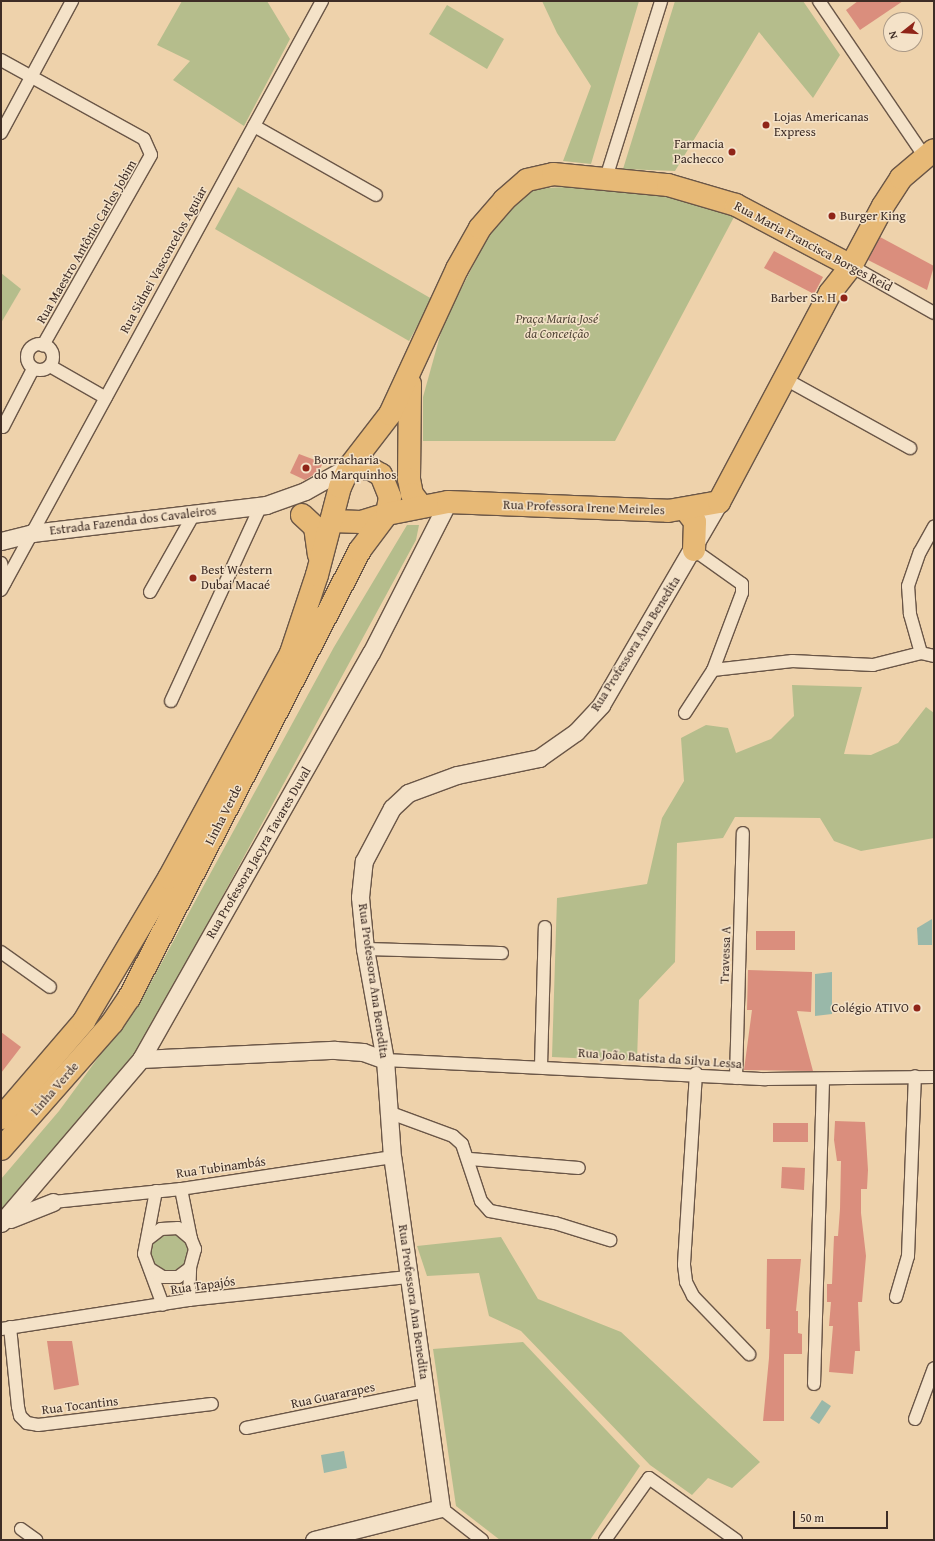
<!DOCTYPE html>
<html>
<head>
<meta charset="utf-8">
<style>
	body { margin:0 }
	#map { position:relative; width:935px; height:1541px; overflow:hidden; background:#eed2ab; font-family:"Gentium Book Plus",serif }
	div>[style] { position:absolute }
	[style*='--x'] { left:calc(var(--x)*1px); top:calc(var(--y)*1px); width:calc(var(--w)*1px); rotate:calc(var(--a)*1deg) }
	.green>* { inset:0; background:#b5bd8c }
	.round { border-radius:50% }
	.water>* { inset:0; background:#99b8a9 }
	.building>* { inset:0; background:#da8e7d }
	.roads { filter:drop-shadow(1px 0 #6a5647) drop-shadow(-1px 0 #6a5647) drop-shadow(0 1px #6a5647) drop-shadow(0 -1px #6a5647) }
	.street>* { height:12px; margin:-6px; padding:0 6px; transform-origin:6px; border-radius:6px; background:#f4e2c8 }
	.street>.ring { margin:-6px; padding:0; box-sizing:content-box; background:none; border:12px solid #f4e2c8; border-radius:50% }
	.secondary>* { height:17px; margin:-8.5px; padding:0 8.5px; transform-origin:8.5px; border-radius:8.5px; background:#f4e2c8 }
	.highway>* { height:22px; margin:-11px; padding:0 11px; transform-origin:11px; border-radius:11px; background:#e7b976 }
	.dots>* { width:11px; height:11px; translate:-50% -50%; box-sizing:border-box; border:2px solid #f4e2c8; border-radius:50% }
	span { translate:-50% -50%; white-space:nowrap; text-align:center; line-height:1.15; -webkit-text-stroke:3px #f4e2c8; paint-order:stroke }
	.poi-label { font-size:13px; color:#3e2d26 }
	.left { translate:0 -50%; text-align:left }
	.right { translate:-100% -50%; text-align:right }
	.street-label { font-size:13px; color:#3e2d26 }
	.park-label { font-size:13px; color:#564a3a; font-style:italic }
	.frame { position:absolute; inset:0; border:2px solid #3e2d26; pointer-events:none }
	.north { position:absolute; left:883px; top:12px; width:40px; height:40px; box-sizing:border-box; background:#f4e2c8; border:1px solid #ab9a87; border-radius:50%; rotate:253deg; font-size:11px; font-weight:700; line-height:16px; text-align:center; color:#3e2d26 }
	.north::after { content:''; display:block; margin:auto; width:14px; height:18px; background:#8f2418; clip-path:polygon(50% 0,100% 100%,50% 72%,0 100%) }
	.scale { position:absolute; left:793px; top:1511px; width:95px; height:18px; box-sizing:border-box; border:2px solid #3e2d26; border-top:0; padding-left:5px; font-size:12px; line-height:14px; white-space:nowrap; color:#3e2d26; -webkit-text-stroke:3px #f4e2c8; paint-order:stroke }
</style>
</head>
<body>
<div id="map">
	<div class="green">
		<div style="clip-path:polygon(182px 1px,267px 1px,290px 39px,244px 126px,173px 80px,190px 61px,157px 45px)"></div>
		<div style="clip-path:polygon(542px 1px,639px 1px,591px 164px,563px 161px,591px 86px,557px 33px)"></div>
		<div style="clip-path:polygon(675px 1px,803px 1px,840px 55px,813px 98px,759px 32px,675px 171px,623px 169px)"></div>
		<div style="clip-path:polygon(447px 5px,504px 39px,487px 69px,429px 34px)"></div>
		<div style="clip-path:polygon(580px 186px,671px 196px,734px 217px,615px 441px,423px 441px,423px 397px,443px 325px,485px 242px,502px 217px,532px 189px)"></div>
		<div style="clip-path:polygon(238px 187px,432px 299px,409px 341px,215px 229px)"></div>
		<div style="clip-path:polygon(1px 273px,21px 289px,1px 323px)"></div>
		<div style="clip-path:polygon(407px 525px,419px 525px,416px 540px,133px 1061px,1px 1214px,1px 1179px,59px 1111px,144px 995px,334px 647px)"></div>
		<div style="clip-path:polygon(792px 685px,862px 687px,844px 754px,871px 755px,898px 743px,926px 707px,934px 713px,934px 838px,861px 851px,834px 841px,820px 818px,735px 817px,723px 838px,677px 843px,675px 962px,639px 1000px,637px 1061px,552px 1057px,557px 898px,647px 884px,662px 818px,684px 781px,681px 738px,706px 725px,728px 728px,736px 753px,771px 739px,794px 716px)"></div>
		<div class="round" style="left:150px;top:1233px;width:38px;height:38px"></div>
		<div style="clip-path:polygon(501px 1237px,538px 1299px,621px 1332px,760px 1462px,732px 1488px,708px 1478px,692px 1495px,650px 1465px,521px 1331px,489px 1316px,479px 1273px,427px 1276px,417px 1246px)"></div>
		<div style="clip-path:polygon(523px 1342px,640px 1466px,590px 1540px,500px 1540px,456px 1506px,433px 1349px)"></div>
	</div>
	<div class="water">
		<div style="clip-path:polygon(932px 919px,932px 945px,918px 945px,917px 928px)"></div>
		<div style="clip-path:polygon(832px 972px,832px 1014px,815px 1016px,815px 974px)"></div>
		<div style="clip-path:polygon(822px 1400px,831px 1406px,819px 1424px,810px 1418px)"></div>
		<div style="clip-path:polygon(344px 1451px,347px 1468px,324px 1473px,321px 1455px)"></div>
	</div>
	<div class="building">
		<div style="clip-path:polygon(858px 1px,903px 1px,860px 30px,846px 10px)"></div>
		<div style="clip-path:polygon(880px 237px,934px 266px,927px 290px,868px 260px)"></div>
		<div style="clip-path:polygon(774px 251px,823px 277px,814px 294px,764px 268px)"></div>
		<div style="clip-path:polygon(299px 454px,323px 463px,318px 472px,305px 480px,290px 473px)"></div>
		<div style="clip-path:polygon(756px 931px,795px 931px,795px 950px,756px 950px)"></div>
		<div style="clip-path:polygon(748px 970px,812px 972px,811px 1012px,797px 1011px,813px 1071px,744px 1070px,752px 1010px,747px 1010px)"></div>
		<div style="clip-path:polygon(1px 1032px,21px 1047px,1px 1073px)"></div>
		<div style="clip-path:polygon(835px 1121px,865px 1122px,868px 1170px,867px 1189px,861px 1189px,861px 1213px,866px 1256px,862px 1302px,858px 1302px,860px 1351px,855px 1351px,853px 1374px,829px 1372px,833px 1326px,829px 1326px,831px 1302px,827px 1302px,827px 1284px,832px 1284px,834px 1236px,838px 1236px,840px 1209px,841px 1161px,837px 1161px,834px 1140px)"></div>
		<div style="clip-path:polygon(773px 1123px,808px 1123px,808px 1142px,773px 1142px)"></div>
		<div style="clip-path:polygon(782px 1167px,805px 1168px,804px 1190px,781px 1188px)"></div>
		<div style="clip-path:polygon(767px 1259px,801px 1259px,796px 1311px,798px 1311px,798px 1333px,802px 1334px,802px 1354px,784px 1354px,784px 1421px,763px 1421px,769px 1358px,770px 1329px,766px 1329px)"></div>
		<div style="clip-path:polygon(47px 1341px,72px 1341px,79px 1385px,54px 1390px)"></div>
	</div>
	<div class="roads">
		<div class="street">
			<div style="--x:819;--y:1;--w:189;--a:55.8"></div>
			<div style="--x:1;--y:60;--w:163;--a:28.9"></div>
			<div style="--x:144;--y:139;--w:17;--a:66"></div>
			<div style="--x:151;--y:155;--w:219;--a:119.6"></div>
			<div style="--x:254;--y:126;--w:140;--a:29.5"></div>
			<div style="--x:1;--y:133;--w:150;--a:-61.7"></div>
			<div style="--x:606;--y:178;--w:185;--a:-72.7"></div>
			<div style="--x:851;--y:266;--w:95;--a:29.5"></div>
			<div class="ring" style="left:27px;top:344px;width:14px;height:14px"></div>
			<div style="--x:50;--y:366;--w:64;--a:29.7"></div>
			<div style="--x:785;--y:379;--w:143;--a:28.9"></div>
			<div style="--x:3;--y:427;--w:65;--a:-62.7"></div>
			<div style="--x:1;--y:563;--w:20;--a:79"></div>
			<div style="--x:1;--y:590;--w:671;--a:-61.41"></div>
			<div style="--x:150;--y:592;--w:90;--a:-60.6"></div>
			<div style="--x:921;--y:653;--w:41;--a:-105.8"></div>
			<div style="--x:910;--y:614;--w:28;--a:-94"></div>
			<div style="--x:908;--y:586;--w:36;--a:-71"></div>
			<div style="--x:920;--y:552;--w:29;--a:-61"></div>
			<div style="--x:713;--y:670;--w:80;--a:-6.5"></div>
			<div style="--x:792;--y:661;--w:81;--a:2.8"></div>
			<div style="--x:873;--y:665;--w:49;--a:-14"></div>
			<div style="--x:921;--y:653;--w:13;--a:13"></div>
			<div style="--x:171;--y:701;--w:216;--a:-65.3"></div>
			<div style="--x:685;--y:713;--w:51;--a:-56.9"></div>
			<div style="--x:713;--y:670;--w:82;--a:-69.4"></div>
			<div style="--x:742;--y:593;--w:9;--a:-90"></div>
			<div style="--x:742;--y:584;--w:59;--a:-144.7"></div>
			<div style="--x:365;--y:949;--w:137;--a:1.7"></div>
			<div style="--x:1;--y:952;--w:60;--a:35.5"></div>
			<div style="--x:385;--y:1060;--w:381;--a:2.9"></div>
			<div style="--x:766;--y:1079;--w:168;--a:-0.7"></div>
			<div style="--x:541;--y:1066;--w:139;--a:-88.4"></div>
			<div style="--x:696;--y:1073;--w:192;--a:93.6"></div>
			<div style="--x:684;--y:1265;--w:17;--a:83"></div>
			<div style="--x:686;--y:1282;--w:16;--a:63"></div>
			<div style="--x:693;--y:1296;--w:81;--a:46"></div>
			<div style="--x:736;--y:1078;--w:245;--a:-88.4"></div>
			<div style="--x:388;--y:1112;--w:69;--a:20.3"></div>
			<div style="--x:453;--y:1136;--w:12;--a:42"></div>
			<div style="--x:462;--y:1144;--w:60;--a:71.6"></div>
			<div style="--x:481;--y:1201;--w:13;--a:48"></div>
			<div style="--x:490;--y:1211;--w:66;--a:10.5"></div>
			<div style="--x:555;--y:1223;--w:58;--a:17.2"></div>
			<div style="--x:470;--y:1159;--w:109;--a:4.7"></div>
			<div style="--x:181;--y:1189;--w:51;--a:78.7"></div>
			<div style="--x:156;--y:1191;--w:64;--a:100.8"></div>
			<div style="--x:144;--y:1254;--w:54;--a:69.6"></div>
			<div style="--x:53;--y:1202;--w:129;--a:-5.8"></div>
			<div style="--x:181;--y:1189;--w:213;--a:-8.6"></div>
			<div style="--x:148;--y:1239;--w:16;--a:-38"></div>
			<div style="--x:161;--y:1229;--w:17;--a:-3"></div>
			<div style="--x:178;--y:1228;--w:17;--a:40"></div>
			<div style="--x:191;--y:1239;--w:11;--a:68"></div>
			<div style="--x:195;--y:1249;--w:20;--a:105"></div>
			<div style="--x:190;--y:1268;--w:15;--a:143"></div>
			<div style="--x:178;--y:1277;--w:15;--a:180"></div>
			<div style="--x:163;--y:1277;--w:15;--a:-148"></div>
			<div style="--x:896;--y:1297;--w:43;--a:-73.7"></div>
			<div style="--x:908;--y:1256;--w:180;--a:-87.8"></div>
			<div style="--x:189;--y:1300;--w:32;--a:-88"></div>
			<div style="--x:10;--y:1327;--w:80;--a:84.3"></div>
			<div style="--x:18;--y:1407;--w:9;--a:77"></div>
			<div style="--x:20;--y:1416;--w:10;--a:45"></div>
			<div style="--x:27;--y:1423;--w:11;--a:10"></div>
			<div style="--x:38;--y:1425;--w:175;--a:-6.9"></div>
			<div style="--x:1;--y:1329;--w:190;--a:-8.8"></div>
			<div style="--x:189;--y:1300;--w:221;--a:-6"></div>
			<div style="--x:814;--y:1384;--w:305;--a:-88.3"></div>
			<div style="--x:915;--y:1419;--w:54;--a:-69.6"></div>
			<div style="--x:246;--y:1428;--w:184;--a:-11.6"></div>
			<div style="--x:441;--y:1508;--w:52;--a:38"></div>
			<div style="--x:21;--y:1529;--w:19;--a:36"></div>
			<div style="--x:605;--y:1540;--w:76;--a:-54.6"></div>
			<div style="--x:649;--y:1478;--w:107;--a:35.5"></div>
		</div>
		<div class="secondary">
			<div style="--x:1;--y:541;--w:32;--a:-14"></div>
			<div style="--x:32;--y:533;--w:236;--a:-6.8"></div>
			<div style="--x:266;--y:505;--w:41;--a:-19.7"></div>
			<div style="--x:305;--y:491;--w:51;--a:-29.1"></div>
			<div style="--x:141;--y:1059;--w:194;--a:-2.7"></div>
			<div style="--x:335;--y:1050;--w:28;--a:4"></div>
			<div style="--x:363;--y:1052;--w:23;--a:20"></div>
			<div style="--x:10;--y:1219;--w:46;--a:-21.6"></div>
			<div style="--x:1;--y:1223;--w:216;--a:-49.5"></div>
			<div style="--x:141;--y:1059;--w:467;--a:-60.5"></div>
			<div style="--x:371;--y:653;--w:169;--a:-63"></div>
			<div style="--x:314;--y:1540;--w:131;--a:-14.1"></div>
			<div style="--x:441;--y:1508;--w:354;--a:-97.9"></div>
			<div style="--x:392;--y:1157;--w:97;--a:-94.1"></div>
			<div style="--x:385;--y:1060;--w:113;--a:-100.2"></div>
			<div style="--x:365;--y:949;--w:52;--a:-95.5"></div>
			<div style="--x:360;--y:897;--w:36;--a:-84"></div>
			<div style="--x:364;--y:861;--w:60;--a:-62.2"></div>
			<div style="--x:392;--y:808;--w:22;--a:-43"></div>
			<div style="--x:408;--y:793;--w:52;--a:-20.2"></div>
			<div style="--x:457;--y:775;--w:84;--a:-11.7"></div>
			<div style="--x:539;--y:758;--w:45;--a:-35.1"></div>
			<div style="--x:576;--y:732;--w:37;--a:-47"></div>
			<div style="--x:601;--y:705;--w:235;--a:-59.8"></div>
		</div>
		<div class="highway">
			<div style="--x:410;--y:384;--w:95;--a:90.6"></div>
			<div style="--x:409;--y:479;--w:15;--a:79"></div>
			<div style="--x:412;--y:494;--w:15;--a:53"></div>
			<div style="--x:685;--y:509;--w:16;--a:52"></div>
			<div style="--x:695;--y:522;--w:28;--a:92"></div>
			<div style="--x:302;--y:515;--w:18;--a:43"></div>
			<div style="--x:315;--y:527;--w:28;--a:82"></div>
			<div style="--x:331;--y:521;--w:30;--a:2"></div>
			<div style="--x:361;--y:522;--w:27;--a:-17"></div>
			<div style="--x:387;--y:514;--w:17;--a:-80"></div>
			<div style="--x:390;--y:497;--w:24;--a:-112"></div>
			<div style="--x:381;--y:475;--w:12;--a:-149"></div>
			<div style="--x:371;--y:469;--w:21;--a:-172"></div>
			<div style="--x:1;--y:1118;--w:128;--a:-49.4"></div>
			<div style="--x:84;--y:1021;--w:166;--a:-59.3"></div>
			<div style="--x:169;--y:878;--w:256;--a:-61.5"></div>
			<div style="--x:291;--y:653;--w:82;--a:-71.6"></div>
			<div style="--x:317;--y:575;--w:91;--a:-75.4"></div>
			<div style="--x:340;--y:487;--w:23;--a:-65"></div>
			<div style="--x:350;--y:466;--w:66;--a:-52.4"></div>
			<div style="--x:390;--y:414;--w:160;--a:-65.2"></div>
			<div style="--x:457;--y:269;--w:47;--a:-60.7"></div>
			<div style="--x:480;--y:228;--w:37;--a:-49"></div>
			<div style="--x:504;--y:200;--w:30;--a:-41"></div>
			<div style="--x:527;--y:180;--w:27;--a:-13"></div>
			<div style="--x:553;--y:174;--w:116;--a:5.5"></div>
			<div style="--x:668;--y:185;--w:71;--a:16.4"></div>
			<div style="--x:736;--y:205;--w:130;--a:27.9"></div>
			<div style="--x:1;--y:1149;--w:168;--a:-48.6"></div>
			<div style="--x:112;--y:1023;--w:30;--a:-56"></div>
			<div style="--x:129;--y:998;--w:504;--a:-62.72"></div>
			<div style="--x:360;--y:550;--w:45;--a:-53.1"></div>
			<div style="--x:387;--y:514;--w:62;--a:-11.1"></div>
			<div style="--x:448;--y:502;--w:220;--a:2.3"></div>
			<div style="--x:668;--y:511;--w:52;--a:-10"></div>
			<div style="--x:719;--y:502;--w:237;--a:-62"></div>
			<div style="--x:830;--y:293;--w:34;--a:-52"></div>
			<div style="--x:851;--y:266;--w:68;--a:-61.9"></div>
			<div style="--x:883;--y:206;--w:33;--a:-57"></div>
			<div style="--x:901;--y:178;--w:43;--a:-40.3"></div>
		</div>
	</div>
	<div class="dots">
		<div style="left:766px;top:125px;background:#8f2418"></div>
		<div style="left:732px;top:152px;background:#8f2418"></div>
		<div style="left:832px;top:216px;background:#8f2418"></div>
		<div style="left:844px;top:298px;background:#8f2418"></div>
		<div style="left:306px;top:468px;background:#8f2418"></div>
		<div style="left:193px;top:578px;background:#8f2418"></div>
		<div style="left:917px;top:1008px;background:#8f2418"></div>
	</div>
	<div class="poi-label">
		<span class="left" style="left:774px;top:125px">Lojas Americanas<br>Express</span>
		<span class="right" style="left:724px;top:152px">Farmacia<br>Pachecco</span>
		<span class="left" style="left:840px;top:216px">Burger King</span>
		<span class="right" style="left:836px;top:298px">Barber Sr. H</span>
		<span class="left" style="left:314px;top:468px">Borracharia<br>do Marquinhos</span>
		<span class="left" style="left:201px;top:578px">Best Western<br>Dubai Macaé</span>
		<span class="right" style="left:909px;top:1008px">Colégio ATIVO</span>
	</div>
	<div class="street-label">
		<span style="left:87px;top:242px;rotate:-60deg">Rua Maestro Antônio Carlos Jobim</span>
		<span style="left:813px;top:247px;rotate:28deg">Rua Maria Francisca Borges Reid</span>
		<span style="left:164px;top:260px;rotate:-61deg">Rua Sidnei Vasconcelos Aguiar</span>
		<span style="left:584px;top:508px;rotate:2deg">Rua Professora Irene Meireles</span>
		<span style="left:133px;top:521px;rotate:-7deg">Estrada Fazenda dos Cavaleiros</span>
		<span style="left:636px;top:644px;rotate:-58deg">Rua Professora Ana Benedita</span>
		<span style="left:224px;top:815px;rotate:-63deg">Linha Verde</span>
		<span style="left:259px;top:853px;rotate:-60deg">Rua Professora Jacyra Tavares Duval</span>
		<span style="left:726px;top:955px;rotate:-88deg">Travessa A</span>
		<span style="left:373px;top:981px;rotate:82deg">Rua Professora Ana Benedita</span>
		<span style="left:660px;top:1059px;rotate:4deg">Rua João Batista da Silva Lessa</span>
		<span style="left:55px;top:1089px;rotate:-49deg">Linha Verde</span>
		<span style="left:221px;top:1168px;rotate:-8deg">Rua Tubinambás</span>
		<span style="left:203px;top:1286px;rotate:-8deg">Rua Tapajós</span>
		<span style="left:413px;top:1302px;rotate:82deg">Rua Professora Ana Benedita</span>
		<span style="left:333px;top:1396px;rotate:-12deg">Rua Guararapes</span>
		<span style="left:80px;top:1406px;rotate:-7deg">Rua Tocantins</span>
	</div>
	<div class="park-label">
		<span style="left:557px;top:327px">Praça Maria José<br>da Conceição</span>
	</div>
	<div class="frame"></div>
	<div class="north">N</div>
	<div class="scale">50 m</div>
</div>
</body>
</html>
